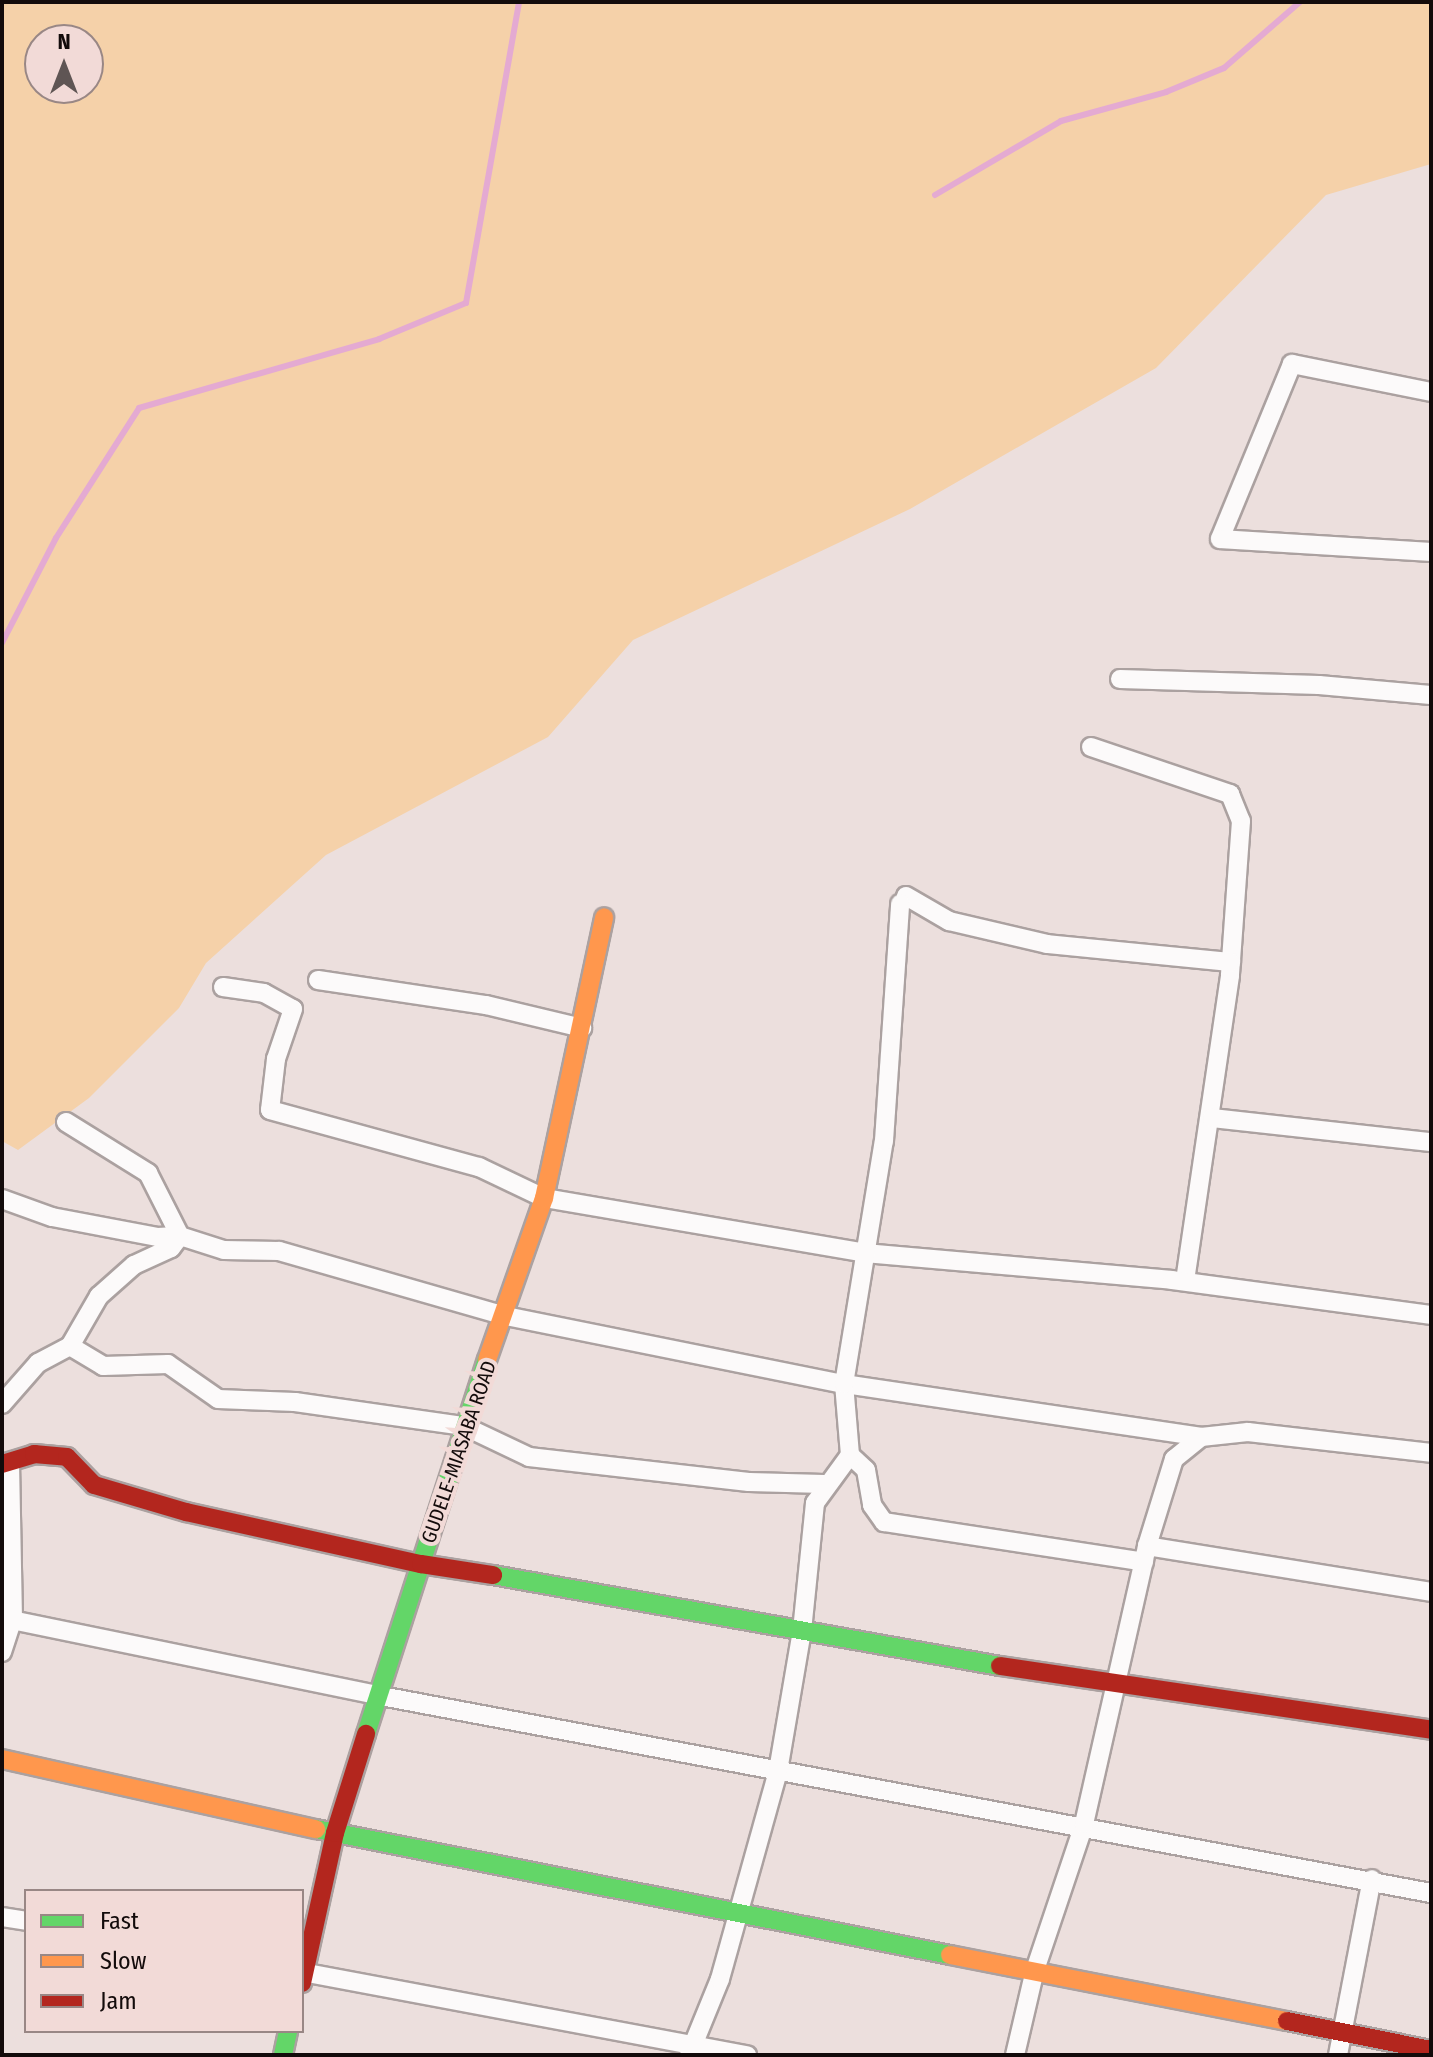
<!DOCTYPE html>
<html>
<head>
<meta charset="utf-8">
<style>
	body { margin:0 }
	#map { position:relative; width:1433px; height:2057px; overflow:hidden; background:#ecdfdd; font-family:"Fira Sans Condensed",sans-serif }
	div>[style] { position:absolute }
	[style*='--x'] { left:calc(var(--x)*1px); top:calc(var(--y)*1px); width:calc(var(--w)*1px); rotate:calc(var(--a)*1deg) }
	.green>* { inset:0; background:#f5d1a9 }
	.stream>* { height:6px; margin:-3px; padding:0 3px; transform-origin:3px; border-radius:3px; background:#e4aad2 }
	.roads { filter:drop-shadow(2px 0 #aba1a0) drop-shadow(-2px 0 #aba1a0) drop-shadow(0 2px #aba1a0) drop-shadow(0 -2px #aba1a0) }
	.street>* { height:18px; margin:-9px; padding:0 9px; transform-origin:9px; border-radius:9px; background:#fcfafa }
	.fast>* { height:18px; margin:-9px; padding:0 9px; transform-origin:9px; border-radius:9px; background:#63d668 }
	.slow>* { height:18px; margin:-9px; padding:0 9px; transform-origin:9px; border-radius:9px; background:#ff974d }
	.jam>* { height:18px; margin:-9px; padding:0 9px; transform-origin:9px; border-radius:9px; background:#b3261e }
	span { translate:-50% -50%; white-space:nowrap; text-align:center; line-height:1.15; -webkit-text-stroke:8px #f2dad7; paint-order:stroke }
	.street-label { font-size:20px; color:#130b0b }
	.frame { position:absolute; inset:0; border:4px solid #130b0b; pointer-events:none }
	.legend { position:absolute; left:24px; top:1889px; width:280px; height:144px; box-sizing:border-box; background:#f2dad7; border:2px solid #998785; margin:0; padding:10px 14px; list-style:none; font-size:24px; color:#130b0b }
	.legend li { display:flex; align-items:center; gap:16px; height:40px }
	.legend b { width:40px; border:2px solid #998785 }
	.north { position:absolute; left:24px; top:24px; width:80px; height:80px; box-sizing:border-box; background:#f2dad7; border:2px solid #998785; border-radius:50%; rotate:0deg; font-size:22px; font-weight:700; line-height:32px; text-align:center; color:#130b0b }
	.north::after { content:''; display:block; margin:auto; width:28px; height:36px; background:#5f5554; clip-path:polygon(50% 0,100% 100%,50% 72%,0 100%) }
</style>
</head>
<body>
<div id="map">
	<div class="green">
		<div style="clip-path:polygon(evenodd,2px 2px,1431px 2px,1431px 164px,1326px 195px,1156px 368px,910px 509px,633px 640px,548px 737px,326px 855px,206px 963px,179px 1008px,89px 1098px,18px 1150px,2px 1141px,2px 2px,40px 40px,88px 40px,88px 88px,40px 88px,40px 40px)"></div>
	</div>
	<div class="stream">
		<div style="--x:935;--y:195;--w:146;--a:-30.4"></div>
		<div style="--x:1061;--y:121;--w:109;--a:-15.4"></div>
		<div style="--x:1166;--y:92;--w:63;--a:-22.5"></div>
		<div style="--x:1224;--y:68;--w:101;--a:-41"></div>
		<div style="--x:2;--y:643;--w:118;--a:-62.8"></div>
		<div style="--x:56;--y:538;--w:154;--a:-57.4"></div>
		<div style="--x:139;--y:408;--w:250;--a:-16"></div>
		<div style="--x:379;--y:339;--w:94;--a:-22.5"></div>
		<div style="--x:466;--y:303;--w:306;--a:-80"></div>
	</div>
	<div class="roads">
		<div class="street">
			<div style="--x:1431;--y:392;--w:142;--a:-168.6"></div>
			<div style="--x:1292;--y:364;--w:189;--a:112.4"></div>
			<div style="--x:1220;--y:539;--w:211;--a:3.5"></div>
			<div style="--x:1120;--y:679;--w:199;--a:1.7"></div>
			<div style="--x:1319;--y:685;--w:112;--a:5.1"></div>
			<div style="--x:1091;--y:747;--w:147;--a:18.7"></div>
			<div style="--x:1230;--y:794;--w:29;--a:68"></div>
			<div style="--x:1241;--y:821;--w:155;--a:94.1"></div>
			<div style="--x:1230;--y:976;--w:308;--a:98.4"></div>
			<div style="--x:906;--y:896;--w:50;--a:30.2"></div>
			<div style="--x:949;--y:921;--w:101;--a:13.2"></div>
			<div style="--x:1047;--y:944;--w:185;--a:5.6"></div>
			<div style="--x:318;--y:980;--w:170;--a:8.5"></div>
			<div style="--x:486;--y:1005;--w:99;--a:13.5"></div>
			<div style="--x:223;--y:987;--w:41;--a:8.3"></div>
			<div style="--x:264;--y:993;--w:33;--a:29"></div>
			<div style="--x:293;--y:1009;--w:53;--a:108.8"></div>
			<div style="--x:276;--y:1059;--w:51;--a:96.7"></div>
			<div style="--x:270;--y:1110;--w:217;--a:15.3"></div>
			<div style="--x:479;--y:1167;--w:72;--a:25.5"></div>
			<div style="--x:544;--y:1198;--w:326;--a:9.7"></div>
			<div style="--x:865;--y:1253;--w:308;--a:5"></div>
			<div style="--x:1172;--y:1280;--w:261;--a:7.7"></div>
			<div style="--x:1212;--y:1118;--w:220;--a:6.3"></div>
			<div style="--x:66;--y:1122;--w:97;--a:31.9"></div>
			<div style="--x:148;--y:1173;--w:71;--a:63.1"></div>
			<div style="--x:180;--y:1236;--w:46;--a:17.7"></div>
			<div style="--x:224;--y:1250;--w:55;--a:1"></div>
			<div style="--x:279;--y:1251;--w:236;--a:16"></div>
			<div style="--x:506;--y:1316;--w:345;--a:11.4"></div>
			<div style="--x:844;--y:1384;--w:361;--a:8.4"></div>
			<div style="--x:2;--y:1199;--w:53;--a:19.8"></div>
			<div style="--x:52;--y:1217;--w:108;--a:10.7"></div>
			<div style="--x:158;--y:1237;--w:22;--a:-3"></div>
			<div style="--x:180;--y:1236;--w:15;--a:127"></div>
			<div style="--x:171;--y:1248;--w:41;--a:155.3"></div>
			<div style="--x:134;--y:1265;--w:47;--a:138.5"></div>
			<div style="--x:99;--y:1296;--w:58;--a:120.1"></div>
			<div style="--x:2;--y:1404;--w:55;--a:-48.7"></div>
			<div style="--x:38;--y:1363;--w:36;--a:-28"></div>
			<div style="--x:70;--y:1346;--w:39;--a:31"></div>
			<div style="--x:103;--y:1366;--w:65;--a:-1.8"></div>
			<div style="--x:168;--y:1364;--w:61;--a:35"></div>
			<div style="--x:218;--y:1399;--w:77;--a:2.2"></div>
			<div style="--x:295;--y:1402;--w:171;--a:8.1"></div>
			<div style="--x:464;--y:1426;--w:72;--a:25.5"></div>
			<div style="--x:529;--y:1457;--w:221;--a:6.5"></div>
			<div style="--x:749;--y:1482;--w:75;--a:1.5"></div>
			<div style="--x:850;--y:1455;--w:22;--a:43"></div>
			<div style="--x:866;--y:1470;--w:36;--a:80"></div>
			<div style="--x:872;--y:1505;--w:21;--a:55"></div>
			<div style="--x:884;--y:1522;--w:263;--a:8.7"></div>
			<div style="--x:1147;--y:1546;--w:288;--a:9.2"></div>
			<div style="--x:2;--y:1618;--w:387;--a:11.6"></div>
			<div style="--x:381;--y:1696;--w:1068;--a:10.63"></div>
			<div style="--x:2;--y:1652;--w:35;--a:-72"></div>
			<div style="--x:13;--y:1619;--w:155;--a:-91.1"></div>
			<div style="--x:2;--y:1917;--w:24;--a:9"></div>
			<div style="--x:302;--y:1972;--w:453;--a:10.6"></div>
			<div style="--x:689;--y:2055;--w:82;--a:-67.8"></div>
			<div style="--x:720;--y:1979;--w:216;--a:-74.4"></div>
			<div style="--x:778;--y:1771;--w:142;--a:-80.3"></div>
			<div style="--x:802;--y:1631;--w:129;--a:-84.2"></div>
			<div style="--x:815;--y:1503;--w:59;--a:-53.9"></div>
			<div style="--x:850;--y:1455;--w:71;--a:-94.8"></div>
			<div style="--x:844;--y:1384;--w:246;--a:-80.7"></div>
			<div style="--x:884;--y:1141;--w:238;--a:-86.1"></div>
			<div style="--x:1015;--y:2055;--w:87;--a:-76.8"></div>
			<div style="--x:1035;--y:1970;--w:154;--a:-71.4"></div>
			<div style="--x:1084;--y:1824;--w:285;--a:-77.2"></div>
			<div style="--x:1147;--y:1546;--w:91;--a:-72.8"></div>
			<div style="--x:1174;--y:1459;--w:35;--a:-39"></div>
			<div style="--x:1201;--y:1437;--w:47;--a:-6.1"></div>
			<div style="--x:1248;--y:1432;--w:184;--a:6.5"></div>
			<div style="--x:1338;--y:2055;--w:179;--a:-79.1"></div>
		</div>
		<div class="fast">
			<div style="--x:493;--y:1575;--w:515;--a:10.18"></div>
			<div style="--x:366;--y:1734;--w:393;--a:-72.1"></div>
			<div style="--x:316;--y:1829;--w:646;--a:11.24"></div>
			<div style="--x:283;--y:2055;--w:25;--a:-78"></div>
		</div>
		<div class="slow">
			<div style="--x:487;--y:1360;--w:172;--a:-70.6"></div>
			<div style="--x:544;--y:1198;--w:287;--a:-77.9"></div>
			<div style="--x:2;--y:1759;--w:322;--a:12.6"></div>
			<div style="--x:950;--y:1955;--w:343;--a:11.1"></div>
		</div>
		<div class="jam">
			<div style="--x:2;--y:1464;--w:34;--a:-17"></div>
			<div style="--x:34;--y:1454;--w:33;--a:5"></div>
			<div style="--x:67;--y:1457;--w:39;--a:46"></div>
			<div style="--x:94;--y:1485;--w:96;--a:16.4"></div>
			<div style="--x:186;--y:1512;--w:241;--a:12.5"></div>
			<div style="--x:421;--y:1564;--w:73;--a:8.7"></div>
			<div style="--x:1000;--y:1666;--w:436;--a:8.4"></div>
			<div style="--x:302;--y:1983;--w:154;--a:-77.6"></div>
			<div style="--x:335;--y:1833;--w:104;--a:-72.6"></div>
			<div style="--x:1287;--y:2021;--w:147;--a:11.4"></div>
		</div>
	</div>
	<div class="street-label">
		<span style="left:459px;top:1452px;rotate:-71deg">GUDELE-MIASABA ROAD</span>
	</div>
	<div class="frame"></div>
	<ul class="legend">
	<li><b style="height:10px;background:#63d668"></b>Fast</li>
	<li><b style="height:10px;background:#ff974d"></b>Slow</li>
	<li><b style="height:10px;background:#b3261e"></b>Jam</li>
	</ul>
	<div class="north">N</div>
</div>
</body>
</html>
